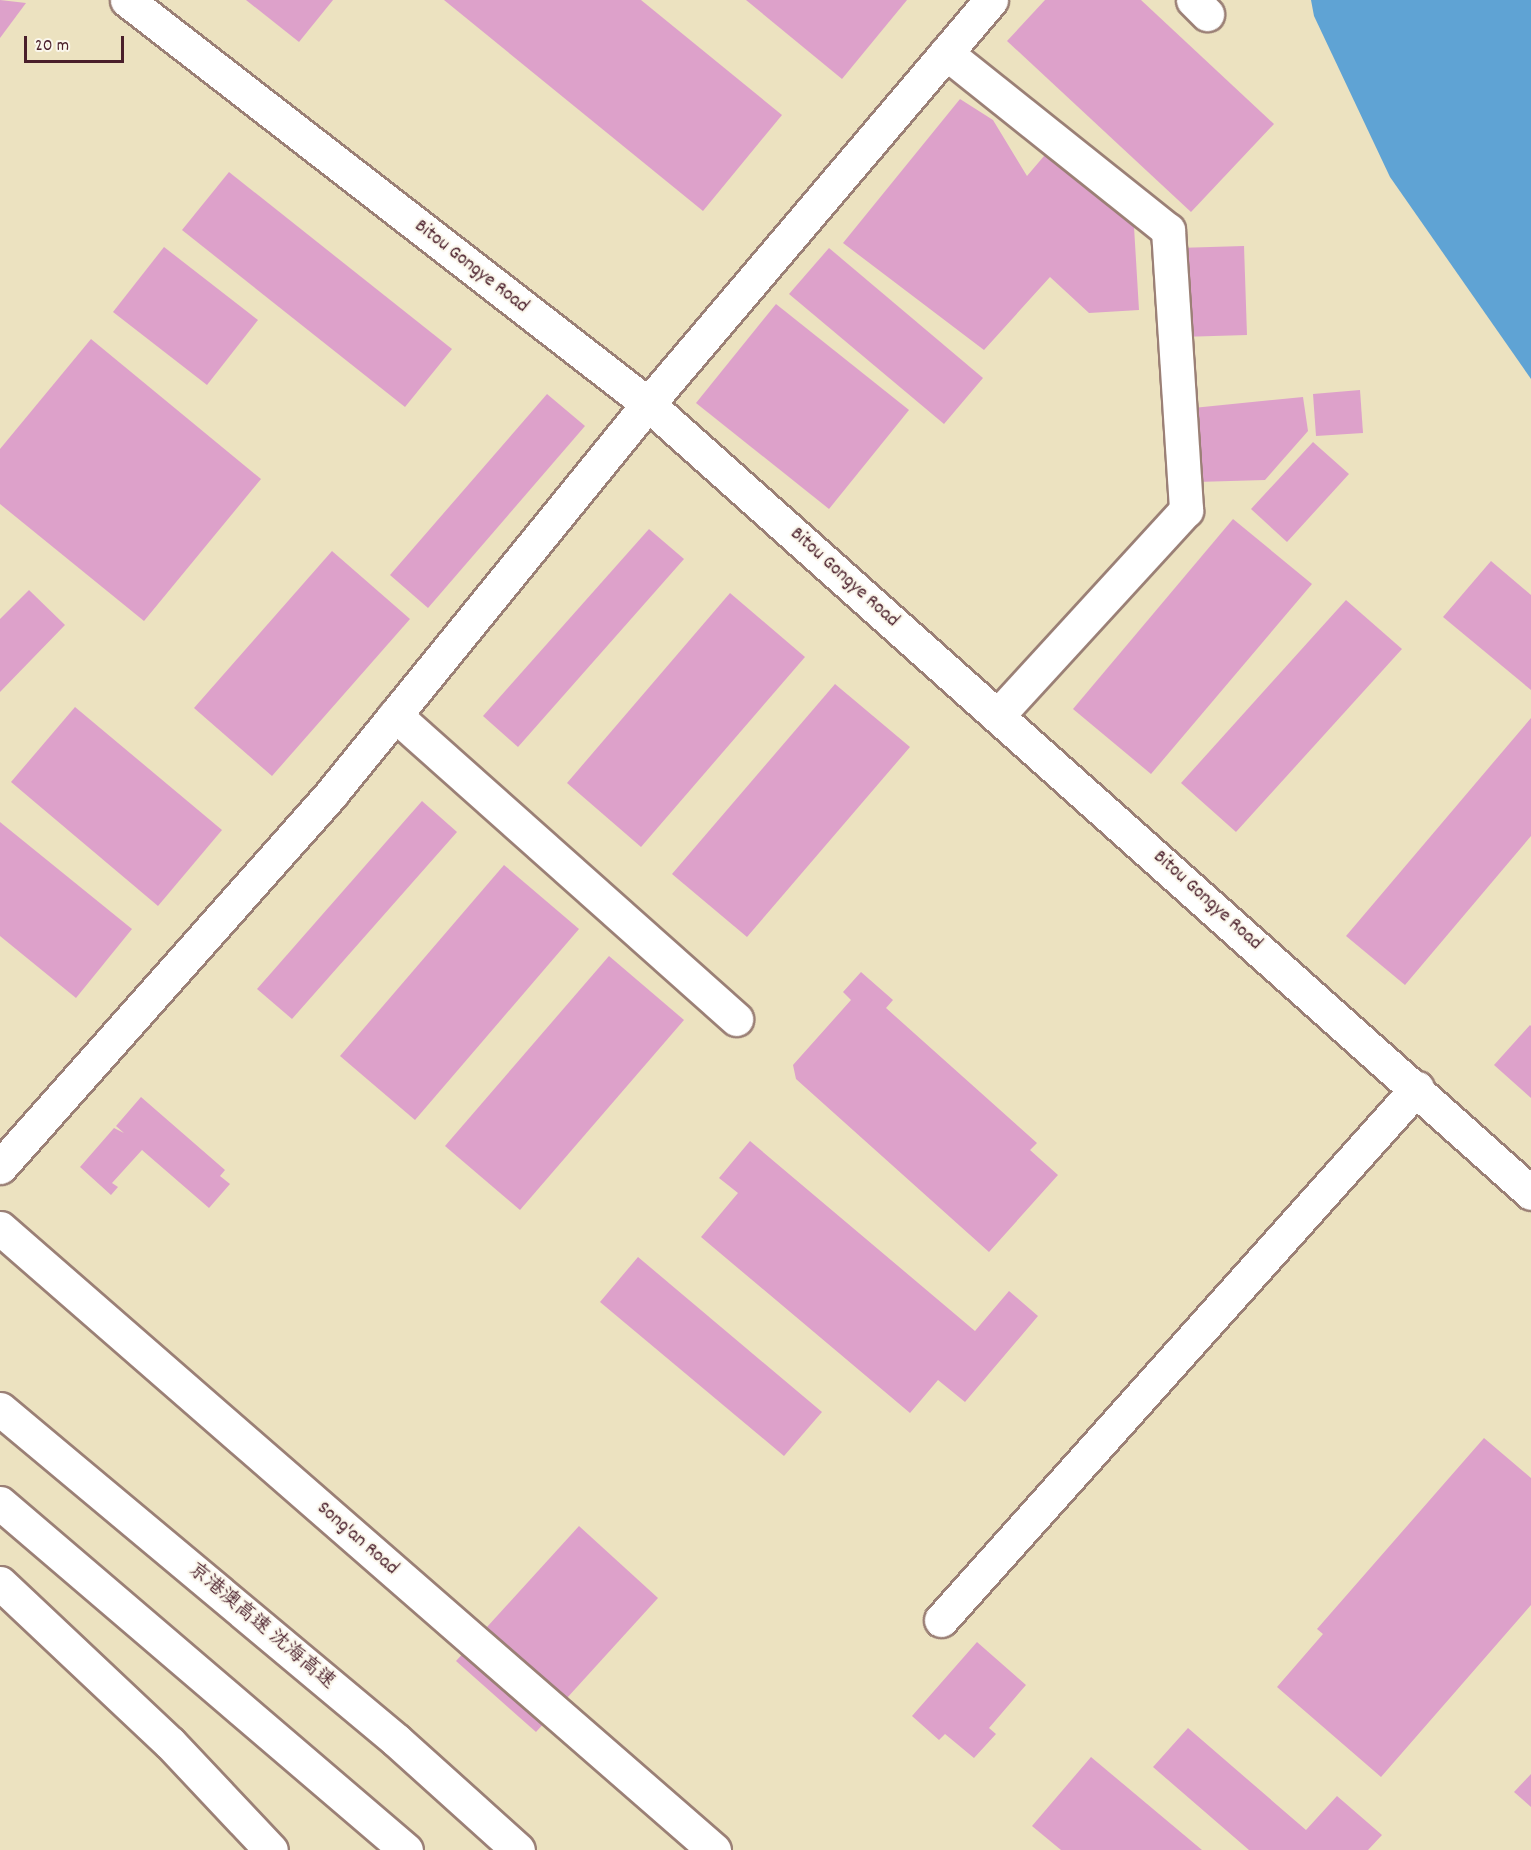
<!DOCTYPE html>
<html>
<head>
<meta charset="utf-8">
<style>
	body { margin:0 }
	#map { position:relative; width:1531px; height:1850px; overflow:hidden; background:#ece2c0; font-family:Dekko,"LXGW WenKai TC",sans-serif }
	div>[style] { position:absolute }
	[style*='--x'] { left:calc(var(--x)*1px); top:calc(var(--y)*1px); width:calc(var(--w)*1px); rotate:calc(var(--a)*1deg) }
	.water>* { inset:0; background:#5fa3d4 }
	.building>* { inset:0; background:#dda1ca }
	.roads { filter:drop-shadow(2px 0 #9b8076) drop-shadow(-2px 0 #9b8076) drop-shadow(0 2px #9b8076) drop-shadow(0 -2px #9b8076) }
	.minor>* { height:33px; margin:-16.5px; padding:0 16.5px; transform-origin:16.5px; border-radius:16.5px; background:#fff }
	.major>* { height:33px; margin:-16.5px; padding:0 16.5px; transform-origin:16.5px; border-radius:16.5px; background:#fff }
	.highway>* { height:33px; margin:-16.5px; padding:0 16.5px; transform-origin:16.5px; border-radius:16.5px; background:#fff }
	span { translate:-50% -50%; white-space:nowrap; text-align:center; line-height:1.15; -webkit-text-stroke:4.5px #fbf7ec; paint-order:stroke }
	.street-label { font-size:20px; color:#4a1f2b }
	.scale { position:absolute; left:24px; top:36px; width:100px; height:27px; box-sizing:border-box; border:3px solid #4a1f2b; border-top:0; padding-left:8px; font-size:18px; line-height:21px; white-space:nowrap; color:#4a1f2b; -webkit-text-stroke:4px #fbf7ec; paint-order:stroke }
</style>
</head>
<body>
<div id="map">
	<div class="water">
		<div style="clip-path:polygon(1311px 0,1531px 0,1531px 379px,1390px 177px,1314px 16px)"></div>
	</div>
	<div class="building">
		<div style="clip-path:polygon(0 0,26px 3px,0 38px)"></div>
		<div style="clip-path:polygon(246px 0,333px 0,299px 42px)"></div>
		<div style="clip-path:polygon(444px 0,641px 0,782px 115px,703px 211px)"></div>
		<div style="clip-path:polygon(746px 0,907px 0,842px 79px)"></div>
		<div style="clip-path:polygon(1045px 0,1141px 0,1274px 124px,1191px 212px,1007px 41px)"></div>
		<div style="clip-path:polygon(960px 99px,993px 120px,1027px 176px,1056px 142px,1133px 210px,1139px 310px,1089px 313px,1050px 277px,984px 350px,843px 243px)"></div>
		<div style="clip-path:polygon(229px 172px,452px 349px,405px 407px,182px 230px)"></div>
		<div style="clip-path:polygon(1244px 246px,1247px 335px,1180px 337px,1177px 248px)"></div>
		<div style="clip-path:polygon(164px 247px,258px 320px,207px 385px,113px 312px)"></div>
		<div style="clip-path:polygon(829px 248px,983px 378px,944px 424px,789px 294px)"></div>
		<div style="clip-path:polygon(776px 304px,909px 410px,829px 509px,696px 403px)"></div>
		<div style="clip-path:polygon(91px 339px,261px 479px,144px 621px,0 504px,0 449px)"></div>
		<div style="clip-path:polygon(1360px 390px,1363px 433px,1316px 436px,1313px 394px)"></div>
		<div style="clip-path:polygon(547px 394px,585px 426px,428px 608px,390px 575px)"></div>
		<div style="clip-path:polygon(1303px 397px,1308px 431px,1265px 480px,1196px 482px,1183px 409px)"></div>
		<div style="clip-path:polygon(1313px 442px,1349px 474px,1287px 542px,1251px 509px)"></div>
		<div style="clip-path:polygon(1233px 519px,1312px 584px,1151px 774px,1073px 709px)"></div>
		<div style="clip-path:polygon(649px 529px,684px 559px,518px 747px,483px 716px)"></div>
		<div style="clip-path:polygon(332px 551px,410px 619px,272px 776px,194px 708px)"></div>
		<div style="clip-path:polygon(1491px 561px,1531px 595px,1531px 690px,1443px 617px)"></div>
		<div style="clip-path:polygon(29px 590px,65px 625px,0 692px,0 619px)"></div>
		<div style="clip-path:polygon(730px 593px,805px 657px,641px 847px,567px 783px)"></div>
		<div style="clip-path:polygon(1346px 600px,1402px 649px,1236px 832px,1181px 783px)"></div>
		<div style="clip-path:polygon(835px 684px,910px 747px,747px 937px,672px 874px)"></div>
		<div style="clip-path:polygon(75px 707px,222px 830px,158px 906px,11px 782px)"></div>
		<div style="clip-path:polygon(1531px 718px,1531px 836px,1405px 985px,1346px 936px)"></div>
		<div style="clip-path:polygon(422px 801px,457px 832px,292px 1019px,257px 989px)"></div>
		<div style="clip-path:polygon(0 822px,132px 929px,76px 998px,0 936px)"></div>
		<div style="clip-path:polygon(504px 865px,579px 929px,415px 1120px,340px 1056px)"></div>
		<div style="clip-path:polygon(609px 956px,684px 1020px,520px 1210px,445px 1146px)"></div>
		<div style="clip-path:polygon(861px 972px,893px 1000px,886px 1008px,1037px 1143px,1030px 1150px,1058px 1175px,989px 1252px,796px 1079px,793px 1065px,851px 1000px,843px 992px)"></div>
		<div style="clip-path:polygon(1530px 1025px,1531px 1026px,1531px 1098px,1494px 1065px)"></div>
		<div style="clip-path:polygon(141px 1097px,225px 1170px,220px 1176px,230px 1184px,209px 1208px,142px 1150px,112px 1183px,118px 1187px,111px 1195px,80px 1167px,114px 1128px,124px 1133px,116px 1126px)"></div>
		<div style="clip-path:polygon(750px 1141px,975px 1331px,1009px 1291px,1038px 1316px,965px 1402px,938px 1380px,910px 1413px,701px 1237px,738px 1193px,719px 1178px)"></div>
		<div style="clip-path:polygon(638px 1257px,822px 1412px,784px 1456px,600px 1302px)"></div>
		<div style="clip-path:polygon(1484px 1438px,1531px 1478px,1531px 1605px,1381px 1777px,1277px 1687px,1323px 1634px,1317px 1629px)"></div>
		<div style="clip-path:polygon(579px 1526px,658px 1598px,536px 1732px,456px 1661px)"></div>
		<div style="clip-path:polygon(977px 1642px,1026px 1685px,989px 1728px,996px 1734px,974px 1758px,945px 1734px,939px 1740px,912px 1716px)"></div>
		<div style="clip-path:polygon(1188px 1728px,1306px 1830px,1337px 1796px,1382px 1835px,1368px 1850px,1249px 1850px,1153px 1767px)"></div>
		<div style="clip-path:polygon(1091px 1757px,1202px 1850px,1061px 1850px,1032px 1826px)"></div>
		<div style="clip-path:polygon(1531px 1774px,1531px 1807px,1514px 1792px)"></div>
	</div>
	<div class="roads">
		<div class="minor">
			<div style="--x:127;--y:0;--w:659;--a:37.79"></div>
			<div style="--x:648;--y:404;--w:1184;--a:41.78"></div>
			<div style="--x:1193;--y:0;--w:20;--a:45"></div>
			<div style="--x:946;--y:53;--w:284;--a:38.6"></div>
			<div style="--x:1168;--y:230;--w:281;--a:86.3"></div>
			<div style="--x:1186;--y:510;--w:278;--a:132.5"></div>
			<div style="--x:395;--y:715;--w:457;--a:41.7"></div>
			<div style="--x:0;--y:1167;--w:499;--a:-48.4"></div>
			<div style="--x:331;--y:794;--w:503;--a:-50.9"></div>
			<div style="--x:648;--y:404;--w:530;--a:-49.67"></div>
			<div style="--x:941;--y:1620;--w:714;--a:-48.18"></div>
		</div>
		<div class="major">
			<div style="--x:0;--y:1228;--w:947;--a:41.06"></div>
			<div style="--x:0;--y:1583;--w:233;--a:43.3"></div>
			<div style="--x:170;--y:1743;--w:147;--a:46.7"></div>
		</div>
		<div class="highway">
			<div style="--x:0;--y:1409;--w:516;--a:39.89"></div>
			<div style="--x:396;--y:1740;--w:164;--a:42"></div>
			<div style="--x:0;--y:1503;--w:534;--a:40.52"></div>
		</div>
	</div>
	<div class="street-label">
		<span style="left:471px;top:267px;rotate:38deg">Bitou Gongye Road</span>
		<span style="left:844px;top:578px;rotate:42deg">Bitou Gongye Road</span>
		<span style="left:1207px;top:901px;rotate:42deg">Bitou Gongye Road</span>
		<span style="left:357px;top:1539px;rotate:41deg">Song'an Road</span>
		<span style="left:261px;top:1627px;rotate:40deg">京港澳高速 沈海高速</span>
	</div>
	<div class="scale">20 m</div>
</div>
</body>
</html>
